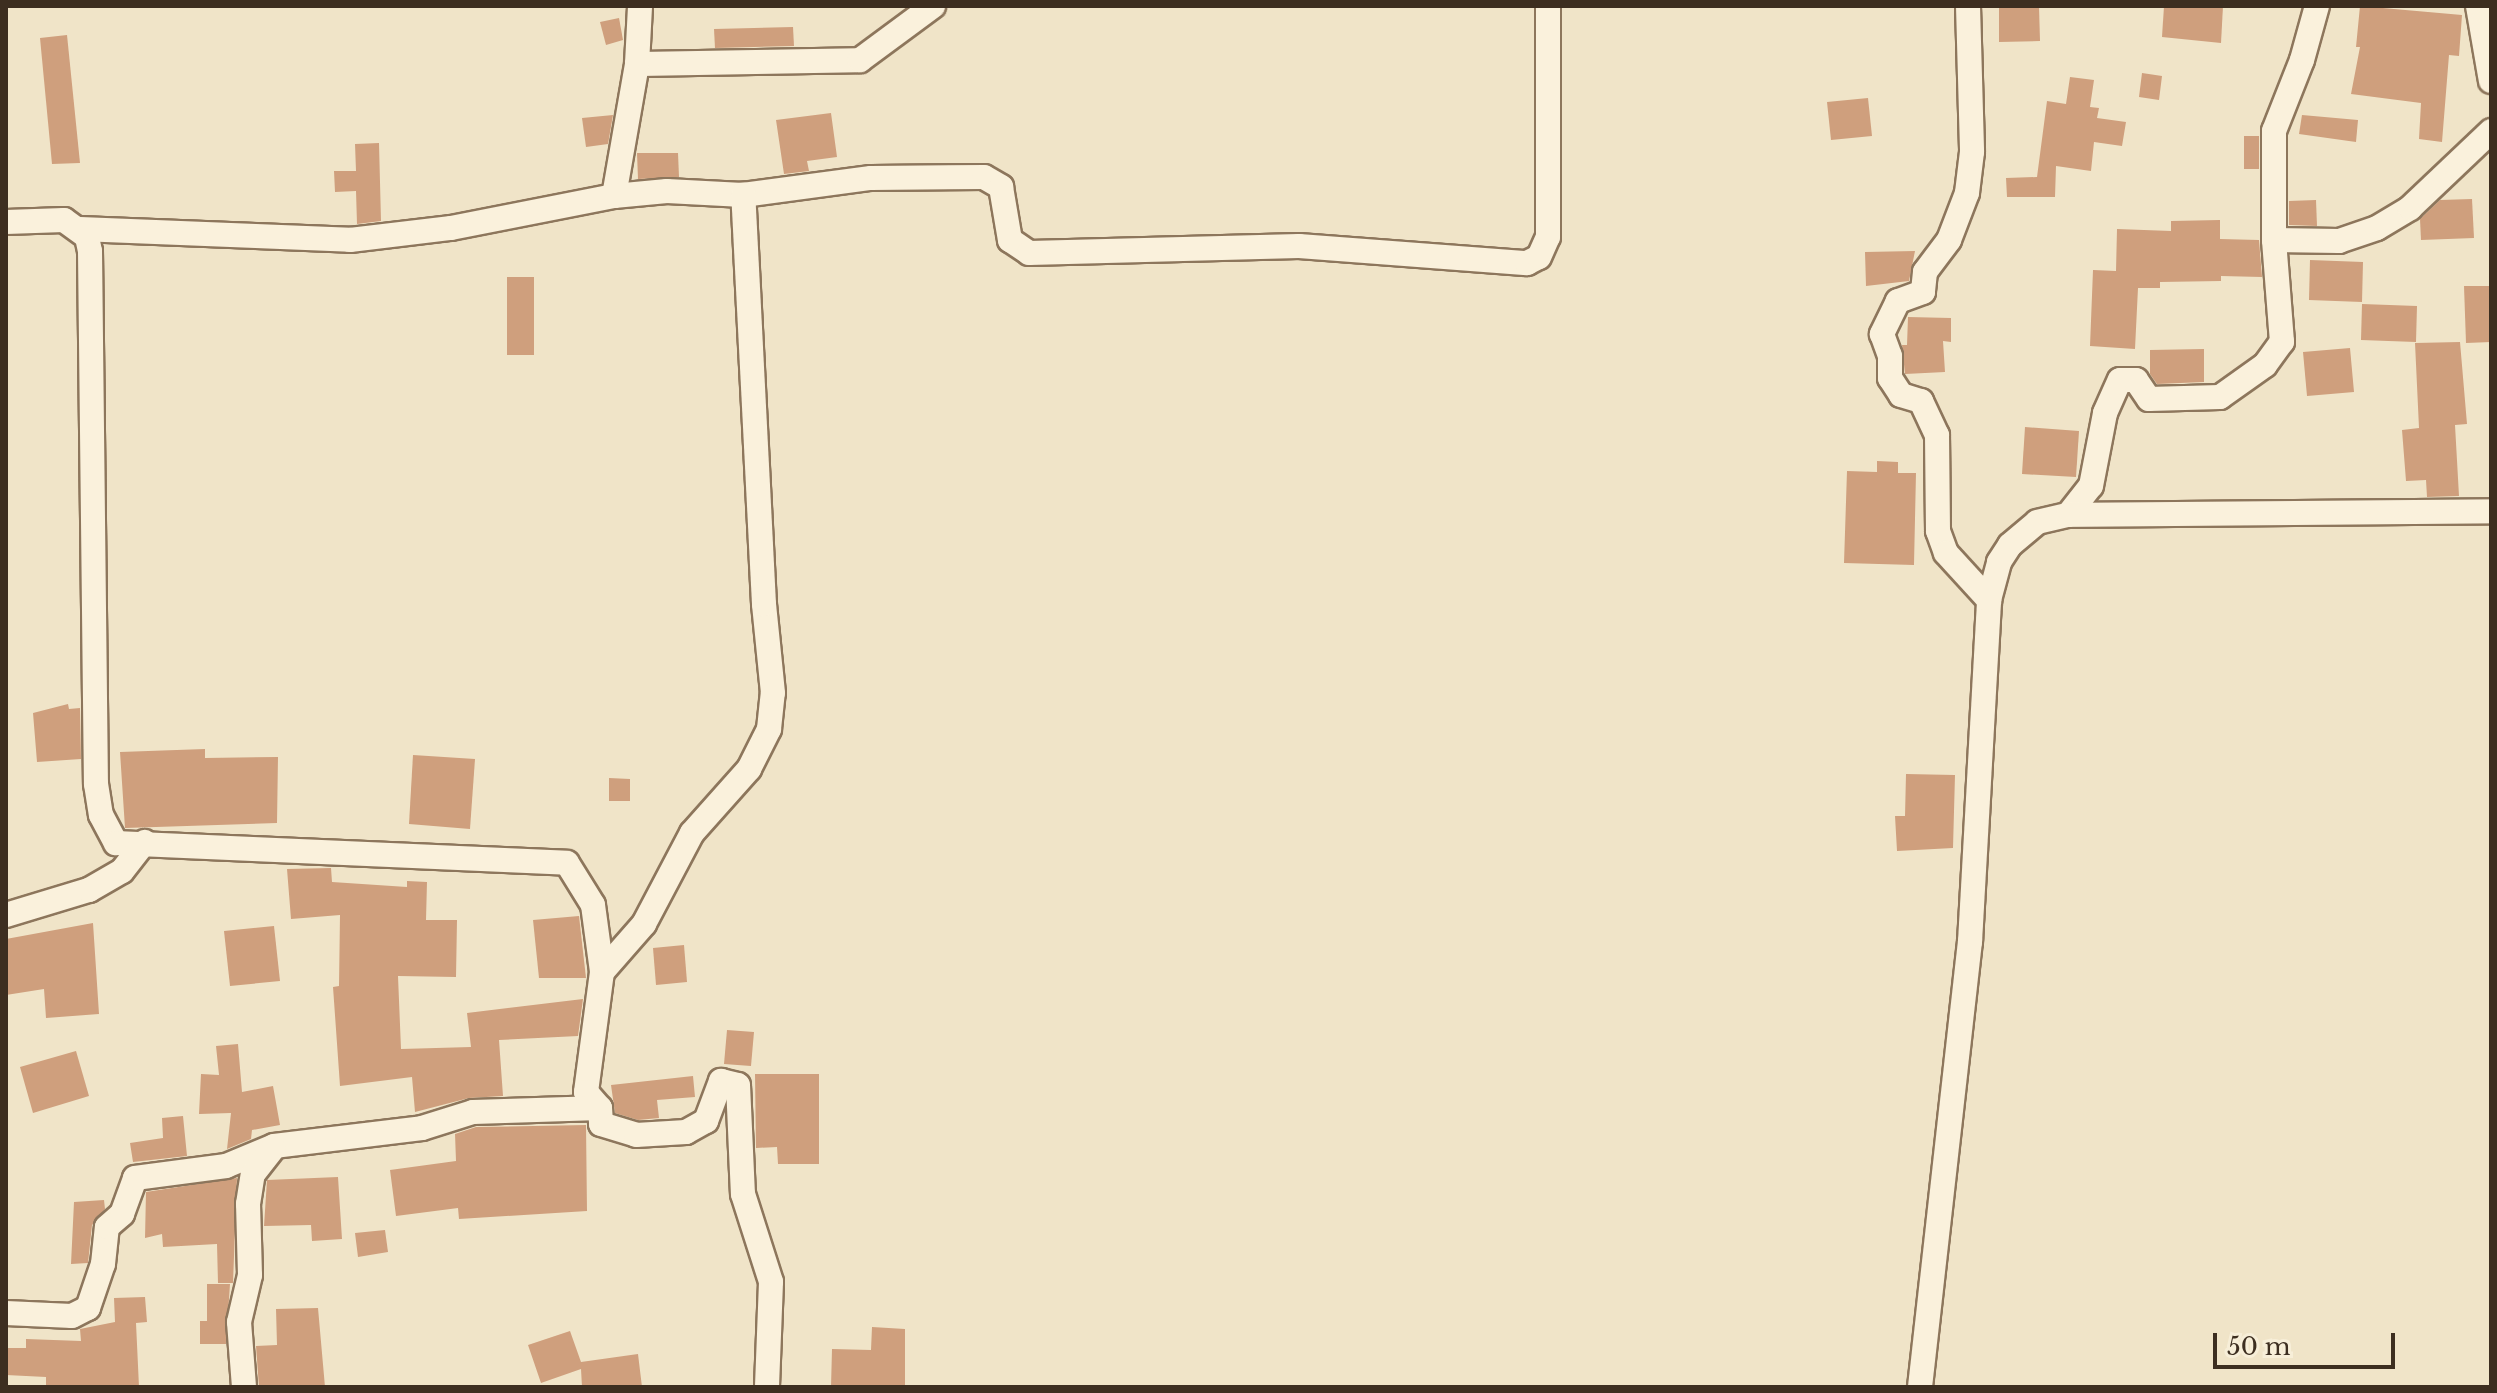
<!DOCTYPE html>
<html>
<head>
<meta charset="utf-8">
<style>
	body { margin:0 }
	#map { position:relative; width:2497px; height:1393px; overflow:hidden; background:#f0e4c8; font-family:"Libre Baskerville",serif }
	div>[style] { position:absolute }
	[style*='--x'] { left:calc(var(--x)*1px); top:calc(var(--y)*1px); width:calc(var(--w)*1px); rotate:calc(var(--a)*1deg) }
	.building>* { inset:0; background:#cf9f7d }
	.roads { filter:drop-shadow(2px 0 #8d765c) drop-shadow(-2px 0 #8d765c) drop-shadow(0 2px #8d765c) drop-shadow(0 -2px #8d765c) }
	.street>* { height:24px; margin:-12px; padding:0 12px; transform-origin:12px; border-radius:12px; background:#faf1dc }
	span { translate:-50% -50%; white-space:nowrap; text-align:center; line-height:1.15; -webkit-text-stroke:8px #f7eed8; paint-order:stroke }
	.frame { position:absolute; inset:0; border:8px solid #3d2e20; pointer-events:none }
	.scale { position:absolute; left:2213px; top:1333px; width:182px; height:36px; box-sizing:border-box; border:4px solid #3d2e20; border-top:0; padding-left:10px; font-size:24px; line-height:28px; white-space:nowrap; color:#3d2e20; -webkit-text-stroke:6px #f7eed8; paint-order:stroke }
</style>
</head>
<body>
<div id="map">
	<div class="building">
		<div style="clip-path:polygon(1999px 6px,2039px 6px,2040px 41px,1999px 42px)"></div>
		<div style="clip-path:polygon(2164px 6px,2223px 6px,2221px 43px,2162px 37px)"></div>
		<div style="clip-path:polygon(2360px 6px,2462px 15px,2459px 56px,2449px 55px,2442px 142px,2419px 139px,2421px 103px,2351px 94px,2360px 47px,2356px 47px)"></div>
		<div style="clip-path:polygon(619px 18px,623px 40px,606px 45px,600px 22px)"></div>
		<div style="clip-path:polygon(793px 27px,794px 46px,715px 48px,714px 29px)"></div>
		<div style="clip-path:polygon(67px 35px,80px 163px,52px 164px,40px 38px)"></div>
		<div style="clip-path:polygon(2142px 73px,2162px 76px,2159px 100px,2139px 97px)"></div>
		<div style="clip-path:polygon(2070px 77px,2094px 80px,2090px 107px,2099px 108px,2097px 118px,2126px 122px,2122px 146px,2094px 142px,2091px 171px,2056px 166px,2055px 197px,2007px 197px,2006px 178px,2037px 177px,2047px 101px,2066px 104px)"></div>
		<div style="clip-path:polygon(1868px 98px,1872px 136px,1831px 140px,1827px 102px)"></div>
		<div style="clip-path:polygon(831px 113px,837px 157px,807px 161px,809px 171px,784px 174px,776px 120px)"></div>
		<div style="clip-path:polygon(613px 115px,608px 144px,586px 147px,582px 118px)"></div>
		<div style="clip-path:polygon(2302px 115px,2358px 120px,2356px 142px,2299px 134px)"></div>
		<div style="clip-path:polygon(2244px 136px,2259px 136px,2259px 169px,2244px 169px)"></div>
		<div style="clip-path:polygon(379px 143px,381px 221px,357px 224px,356px 191px,335px 192px,334px 171px,356px 171px,355px 144px)"></div>
		<div style="clip-path:polygon(637px 153px,678px 153px,679px 177px,638px 179px)"></div>
		<div style="clip-path:polygon(2472px 199px,2474px 238px,2421px 240px,2420px 219px,2440px 200px)"></div>
		<div style="clip-path:polygon(2316px 200px,2317px 226px,2289px 225px,2289px 201px)"></div>
		<div style="clip-path:polygon(2220px 220px,2220px 239px,2259px 240px,2262px 277px,2221px 276px,2221px 281px,2160px 282px,2160px 288px,2138px 288px,2135px 349px,2090px 346px,2093px 270px,2116px 271px,2117px 229px,2171px 231px,2171px 221px)"></div>
		<div style="clip-path:polygon(1915px 251px,1909px 281px,1866px 286px,1865px 252px)"></div>
		<div style="clip-path:polygon(2310px 260px,2363px 262px,2362px 302px,2309px 300px)"></div>
		<div style="clip-path:polygon(507px 277px,534px 277px,534px 355px,507px 355px)"></div>
		<div style="clip-path:polygon(2464px 286px,2491px 286px,2491px 342px,2466px 343px)"></div>
		<div style="clip-path:polygon(2362px 304px,2417px 306px,2416px 342px,2361px 340px)"></div>
		<div style="clip-path:polygon(1908px 317px,1951px 318px,1951px 342px,1943px 341px,1945px 372px,1905px 374px,1902px 345px,1907px 345px)"></div>
		<div style="clip-path:polygon(2460px 342px,2467px 424px,2455px 425px,2459px 496px,2427px 497px,2426px 480px,2406px 481px,2402px 430px,2419px 428px,2415px 343px)"></div>
		<div style="clip-path:polygon(2350px 348px,2354px 392px,2307px 396px,2303px 352px)"></div>
		<div style="clip-path:polygon(2204px 349px,2204px 382px,2157px 384px,2150px 374px,2150px 350px)"></div>
		<div style="clip-path:polygon(2025px 427px,2079px 431px,2076px 477px,2022px 474px)"></div>
		<div style="clip-path:polygon(1877px 461px,1898px 462px,1898px 473px,1916px 473px,1914px 565px,1844px 563px,1847px 471px,1877px 472px)"></div>
		<div style="clip-path:polygon(68px 704px,69px 709px,80px 708px,81px 759px,37px 762px,33px 713px)"></div>
		<div style="clip-path:polygon(205px 749px,205px 758px,278px 757px,277px 823px,125px 828px,120px 752px)"></div>
		<div style="clip-path:polygon(413px 755px,475px 759px,470px 829px,409px 824px)"></div>
		<div style="clip-path:polygon(1906px 774px,1955px 775px,1953px 848px,1897px 851px,1895px 816px,1905px 816px)"></div>
		<div style="clip-path:polygon(609px 778px,630px 779px,630px 801px,609px 801px)"></div>
		<div style="clip-path:polygon(331px 868px,332px 882px,407px 887px,407px 881px,427px 882px,426px 920px,457px 920px,456px 977px,398px 976px,401px 1049px,471px 1047px,467px 1013px,583px 999px,578px 1036px,499px 1040px,503px 1096px,469px 1098px,415px 1112px,412px 1077px,340px 1086px,333px 987px,339px 986px,340px 915px,291px 919px,287px 869px)"></div>
		<div style="clip-path:polygon(579px 916px,586px 978px,539px 978px,533px 920px)"></div>
		<div style="clip-path:polygon(93px 923px,99px 1014px,46px 1018px,44px 989px,6px 995px,6px 939px)"></div>
		<div style="clip-path:polygon(274px 926px,280px 981px,230px 986px,224px 931px)"></div>
		<div style="clip-path:polygon(684px 945px,687px 982px,656px 985px,653px 948px)"></div>
		<div style="clip-path:polygon(727px 1030px,754px 1032px,751px 1066px,724px 1064px)"></div>
		<div style="clip-path:polygon(238px 1044px,242px 1092px,273px 1086px,280px 1125px,252px 1130px,251px 1139px,227px 1149px,231px 1113px,199px 1114px,201px 1074px,219px 1075px,216px 1046px)"></div>
		<div style="clip-path:polygon(76px 1051px,89px 1096px,33px 1113px,20px 1067px)"></div>
		<div style="clip-path:polygon(755px 1074px,819px 1074px,819px 1164px,778px 1164px,777px 1147px,756px 1148px)"></div>
		<div style="clip-path:polygon(693px 1076px,695px 1097px,657px 1100px,659px 1118px,638px 1120px,615px 1113px,611px 1085px)"></div>
		<div style="clip-path:polygon(183px 1116px,187px 1156px,133px 1162px,130px 1143px,163px 1138px,162px 1118px)"></div>
		<div style="clip-path:polygon(586px 1125px,587px 1211px,459px 1219px,458px 1208px,396px 1216px,390px 1170px,456px 1161px,455px 1134px,476px 1127px)"></div>
		<div style="clip-path:polygon(338px 1177px,342px 1239px,312px 1241px,311px 1225px,264px 1226px,267px 1180px)"></div>
		<div style="clip-path:polygon(237px 1178px,233px 1283px,218px 1283px,217px 1244px,163px 1247px,162px 1234px,145px 1238px,146px 1192px)"></div>
		<div style="clip-path:polygon(104px 1200px,105px 1209px,92px 1225px,88px 1263px,71px 1264px,74px 1202px)"></div>
		<div style="clip-path:polygon(385px 1230px,388px 1252px,358px 1257px,355px 1233px)"></div>
		<div style="clip-path:polygon(207px 1284px,230px 1284px,226px 1344px,200px 1344px,200px 1321px,207px 1321px)"></div>
		<div style="clip-path:polygon(145px 1297px,147px 1322px,136px 1323px,139px 1387px,46px 1387px,46px 1377px,6px 1375px,6px 1348px,26px 1348px,26px 1339px,81px 1341px,80px 1329px,115px 1322px,114px 1298px)"></div>
		<div style="clip-path:polygon(318px 1308px,325px 1387px,259px 1387px,256px 1346px,277px 1345px,276px 1309px)"></div>
		<div style="clip-path:polygon(872px 1327px,905px 1329px,905px 1387px,831px 1387px,832px 1349px,871px 1350px)"></div>
		<div style="clip-path:polygon(570px 1331px,581px 1362px,638px 1354px,642px 1387px,582px 1387px,581px 1369px,541px 1383px,528px 1345px)"></div>
	</div>
	<div class="roads">
		<div class="street">
			<div style="--x:1968;--y:6;--w:146;--a:88.4"></div>
			<div style="--x:1972;--y:152;--w:41;--a:97"></div>
			<div style="--x:1967;--y:193;--w:50;--a:111"></div>
			<div style="--x:1949;--y:240;--w:40;--a:127"></div>
			<div style="--x:1925;--y:272;--w:20;--a:96"></div>
			<div style="--x:1923;--y:292;--w:27;--a:160"></div>
			<div style="--x:1898;--y:301;--w:37;--a:116"></div>
			<div style="--x:1882;--y:334;--w:23;--a:70"></div>
			<div style="--x:1890;--y:356;--w:22;--a:90"></div>
			<div style="--x:1890;--y:378;--w:20;--a:57"></div>
			<div style="--x:1901;--y:395;--w:21;--a:17"></div>
			<div style="--x:1921;--y:401;--w:38;--a:65"></div>
			<div style="--x:1937;--y:435;--w:96;--a:89.4"></div>
			<div style="--x:1938;--y:531;--w:23;--a:70"></div>
			<div style="--x:1946;--y:553;--w:64;--a:47.5"></div>
			<div style="--x:2478;--y:6;--w:76;--a:80.2"></div>
			<div style="--x:637;--y:64;--w:223;--a:-1"></div>
			<div style="--x:860;--y:60;--w:91;--a:-36.5"></div>
			<div style="--x:614;--y:196;--w:134;--a:-80.1"></div>
			<div style="--x:637;--y:64;--w:58;--a:-87"></div>
			<div style="--x:6;--y:222;--w:58;--a:-2"></div>
			<div style="--x:64;--y:220;--w:29;--a:36"></div>
			<div style="--x:87;--y:237;--w:14;--a:78"></div>
			<div style="--x:90;--y:251;--w:533;--a:89.36"></div>
			<div style="--x:96;--y:784;--w:31;--a:81"></div>
			<div style="--x:101;--y:815;--w:32;--a:62"></div>
			<div style="--x:116;--y:843;--w:451;--a:2.5"></div>
			<div style="--x:567;--y:863;--w:49;--a:58.2"></div>
			<div style="--x:593;--y:905;--w:68;--a:82.3"></div>
			<div style="--x:602;--y:972;--w:121;--a:97.6"></div>
			<div style="--x:586;--y:1092;--w:21;--a:49"></div>
			<div style="--x:600;--y:1108;--w:16;--a:86"></div>
			<div style="--x:601;--y:1124;--w:37;--a:17"></div>
			<div style="--x:636;--y:1135;--w:50;--a:-3.4"></div>
			<div style="--x:686;--y:1132;--w:23;--a:-29"></div>
			<div style="--x:706;--y:1121;--w:43;--a:-69.4"></div>
			<div style="--x:721;--y:1081;--w:17;--a:13"></div>
			<div style="--x:738;--y:1085;--w:109;--a:87.4"></div>
			<div style="--x:743;--y:1194;--w:92;--a:72.3"></div>
			<div style="--x:771;--y:1282;--w:105;--a:92.2"></div>
			<div style="--x:80;--y:229;--w:270;--a:2.3"></div>
			<div style="--x:350;--y:240;--w:102;--a:-6.8"></div>
			<div style="--x:451;--y:228;--w:166;--a:-11.1"></div>
			<div style="--x:614;--y:196;--w:53;--a:-5.4"></div>
			<div style="--x:667;--y:191;--w:76;--a:3"></div>
			<div style="--x:743;--y:195;--w:129;--a:-7.6"></div>
			<div style="--x:871;--y:178;--w:113;--a:-0.5"></div>
			<div style="--x:984;--y:177;--w:20;--a:30"></div>
			<div style="--x:1001;--y:187;--w:54;--a:80.4"></div>
			<div style="--x:1010;--y:240;--w:23;--a:34"></div>
			<div style="--x:1029;--y:253;--w:270;--a:-1.5"></div>
			<div style="--x:1299;--y:246;--w:229;--a:4.3"></div>
			<div style="--x:1527;--y:263;--w:13;--a:-27"></div>
			<div style="--x:1539;--y:257;--w:22;--a:-66"></div>
			<div style="--x:1548;--y:237;--w:231;--a:-90"></div>
			<div style="--x:2274;--y:240;--w:65;--a:0.9"></div>
			<div style="--x:2339;--y:241;--w:40;--a:-18.9"></div>
			<div style="--x:2377;--y:228;--w:39;--a:-31"></div>
			<div style="--x:2410;--y:208;--w:112;--a:-43.5"></div>
			<div style="--x:2068;--y:515;--w:37;--a:-52"></div>
			<div style="--x:2091;--y:486;--w:74;--a:-79.1"></div>
			<div style="--x:2105;--y:413;--w:36;--a:-66"></div>
			<div style="--x:2120;--y:380;--w:16;--a:0"></div>
			<div style="--x:2136;--y:380;--w:23;--a:56"></div>
			<div style="--x:2149;--y:399;--w:71;--a:-1.6"></div>
			<div style="--x:2220;--y:397;--w:55;--a:-35.4"></div>
			<div style="--x:2265;--y:365;--w:29;--a:-54"></div>
			<div style="--x:2282;--y:342;--w:102;--a:-94.5"></div>
			<div style="--x:2274;--y:240;--w:109;--a:-90"></div>
			<div style="--x:2274;--y:131;--w:76;--a:-68.5"></div>
			<div style="--x:2302;--y:60;--w:56;--a:-74.5"></div>
			<div style="--x:6;--y:915;--w:87;--a:-16.8"></div>
			<div style="--x:89;--y:890;--w:38;--a:-30"></div>
			<div style="--x:122;--y:871;--w:37;--a:-52"></div>
			<div style="--x:602;--y:972;--w:64;--a:-48.8"></div>
			<div style="--x:644;--y:924;--w:103;--a:-62.2"></div>
			<div style="--x:692;--y:833;--w:86;--a:-48.3"></div>
			<div style="--x:749;--y:769;--w:45;--a:-63.4"></div>
			<div style="--x:769;--y:729;--w:36;--a:-84"></div>
			<div style="--x:773;--y:693;--w:89;--a:-95.8"></div>
			<div style="--x:764;--y:604;--w:410;--a:-92.9"></div>
			<div style="--x:6;--y:1313;--w:66;--a:2.6"></div>
			<div style="--x:72;--y:1316;--w:18;--a:-27"></div>
			<div style="--x:88;--y:1308;--w:46;--a:-71.2"></div>
			<div style="--x:103;--y:1264;--w:37;--a:-84"></div>
			<div style="--x:107;--y:1227;--w:20;--a:-41"></div>
			<div style="--x:122;--y:1214;--w:38;--a:-70"></div>
			<div style="--x:135;--y:1178;--w:92;--a:-7.5"></div>
			<div style="--x:226;--y:1166;--w:52;--a:-22.6"></div>
			<div style="--x:274;--y:1146;--w:149;--a:-6.9"></div>
			<div style="--x:422;--y:1128;--w:53;--a:-17.4"></div>
			<div style="--x:473;--y:1112;--w:127;--a:-1.8"></div>
			<div style="--x:244;--y:1387;--w:65;--a:-94.4"></div>
			<div style="--x:239;--y:1322;--w:48;--a:-76.8"></div>
			<div style="--x:250;--y:1275;--w:71;--a:-91.6"></div>
			<div style="--x:248;--y:1204;--w:30;--a:-81"></div>
			<div style="--x:253;--y:1174;--w:33;--a:-52"></div>
			<div style="--x:1920;--y:1387;--w:448;--a:-83.6"></div>
			<div style="--x:1970;--y:942;--w:343;--a:-86.8"></div>
			<div style="--x:1989;--y:600;--w:39;--a:-75"></div>
			<div style="--x:1999;--y:562;--w:20;--a:-57"></div>
			<div style="--x:2010;--y:545;--w:35;--a:-40"></div>
			<div style="--x:2037;--y:522;--w:32;--a:-13"></div>
			<div style="--x:2068;--y:515;--w:423;--a:-0.5"></div>
		</div>
	</div>
	<div class="frame"></div>
	<div class="scale">50 m</div>
</div>
</body>
</html>
